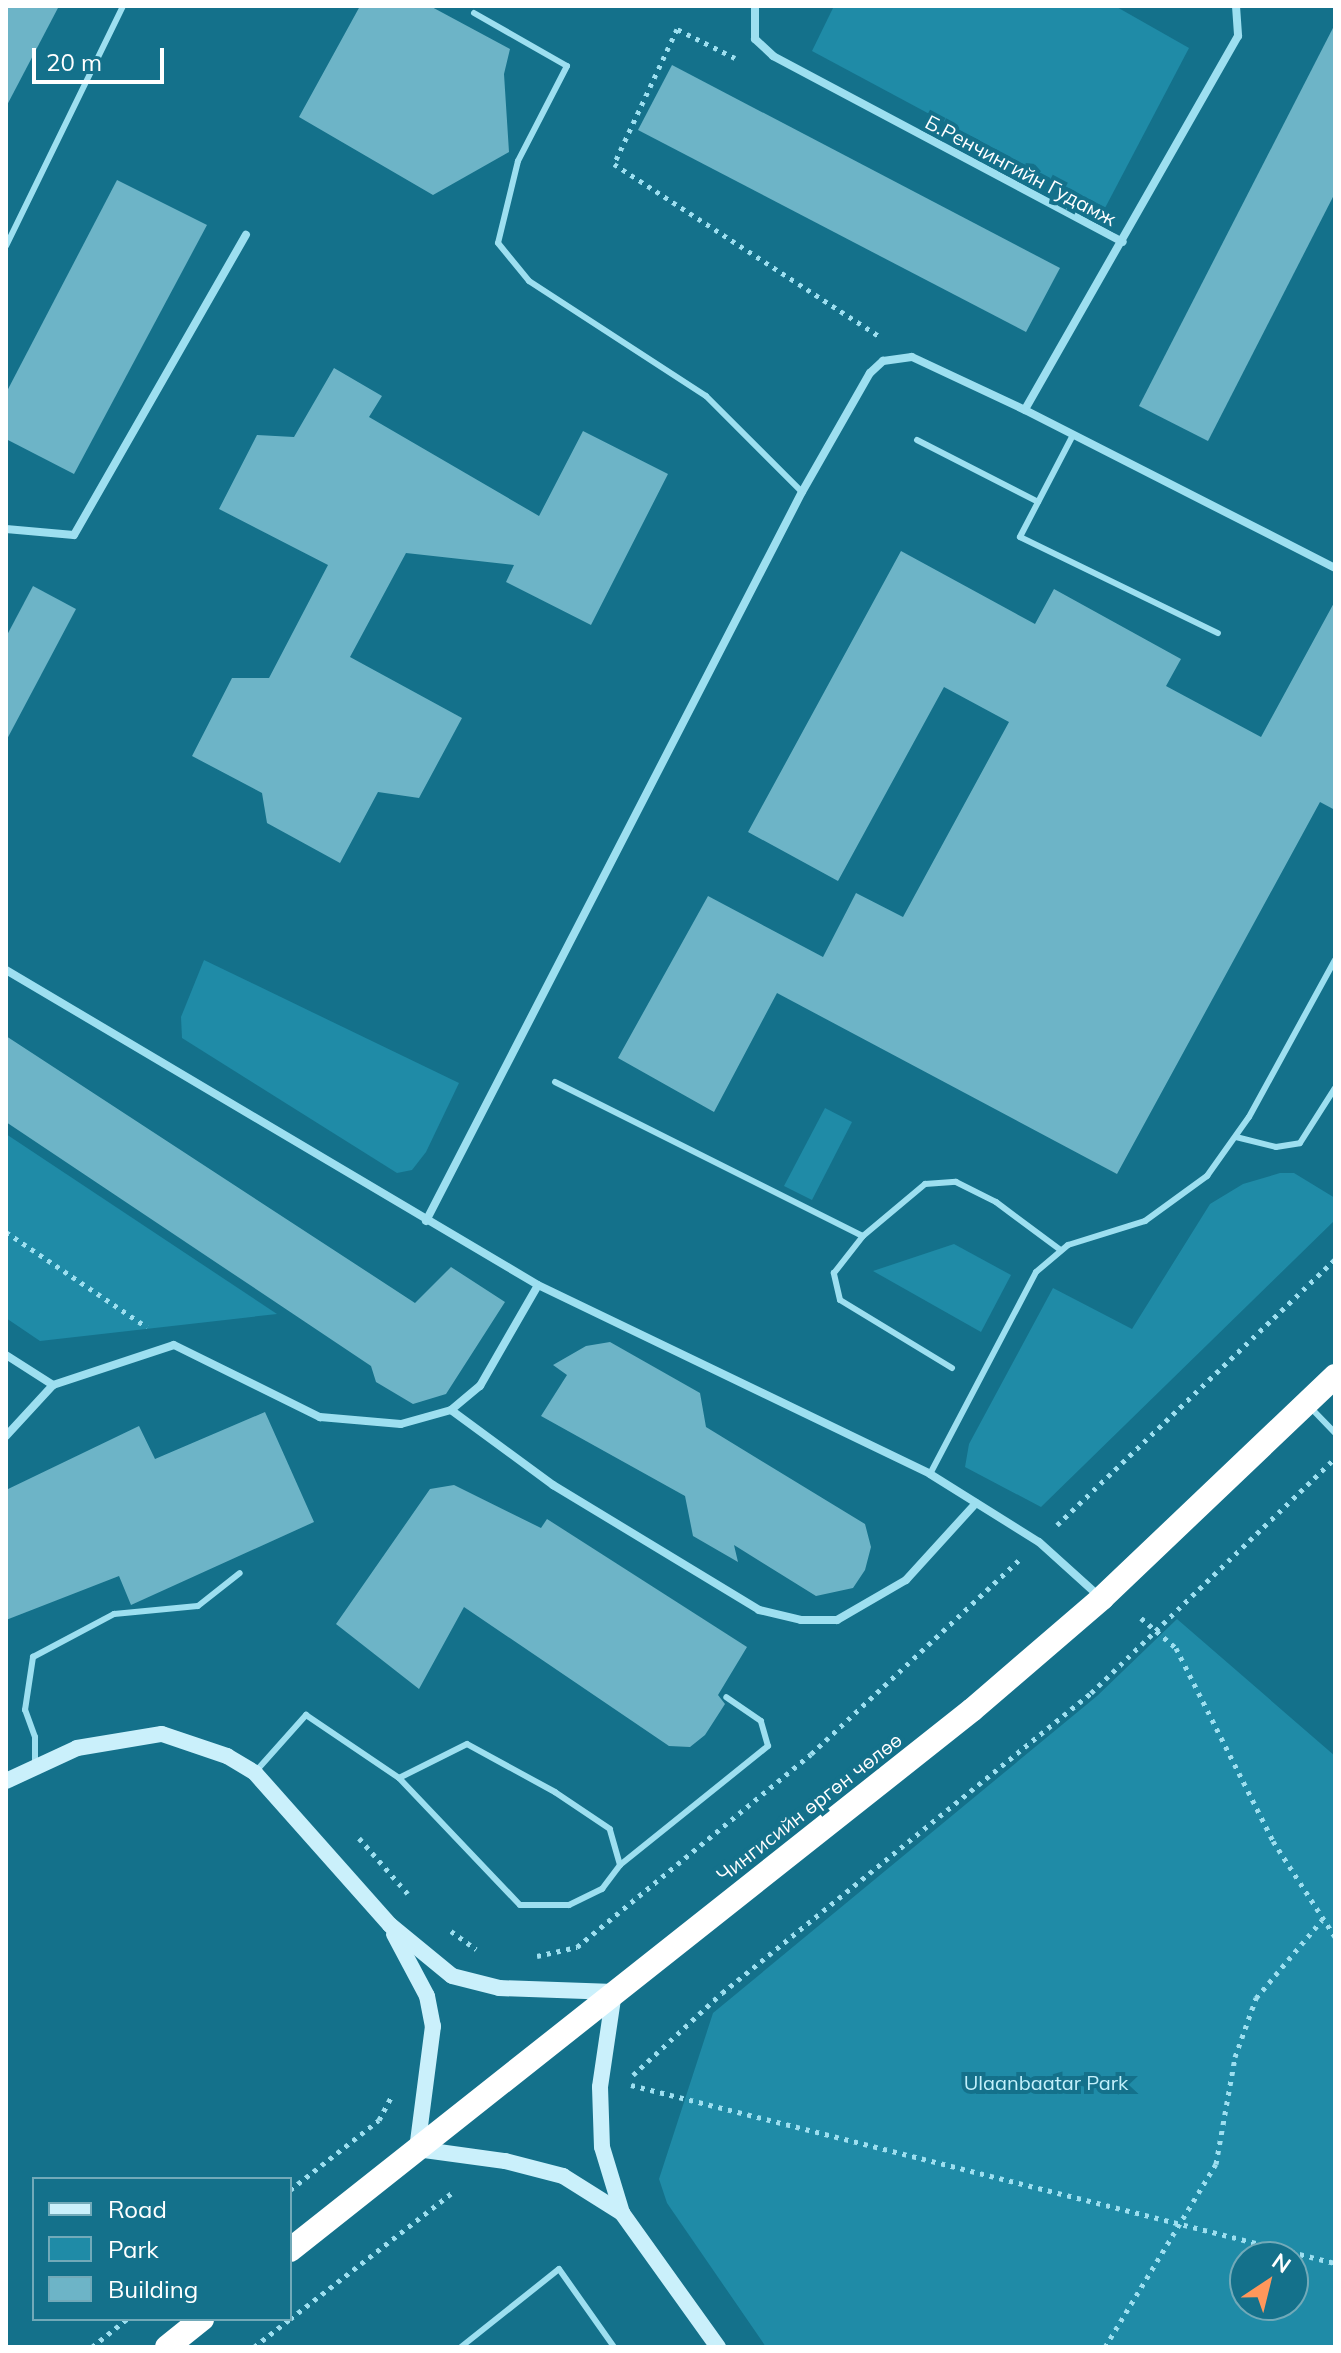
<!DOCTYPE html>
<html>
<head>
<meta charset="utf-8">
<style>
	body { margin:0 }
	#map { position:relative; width:1341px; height:2353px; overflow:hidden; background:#14718b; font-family:Mulish,sans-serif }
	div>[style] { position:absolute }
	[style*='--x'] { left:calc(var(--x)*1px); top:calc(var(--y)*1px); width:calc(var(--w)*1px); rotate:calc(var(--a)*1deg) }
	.green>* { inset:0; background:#1f8ba7 }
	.building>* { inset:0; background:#6db4c7 }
	.path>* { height:5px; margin-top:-2.5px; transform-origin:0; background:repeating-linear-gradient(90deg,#9ddff0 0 4px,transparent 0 10px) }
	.lane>* { height:6px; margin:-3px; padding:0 3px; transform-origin:3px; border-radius:3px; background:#9ddff0 }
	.street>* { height:8px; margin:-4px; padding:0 4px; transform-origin:4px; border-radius:4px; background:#9ddff0 }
	.secondary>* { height:16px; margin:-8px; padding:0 8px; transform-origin:8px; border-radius:8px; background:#caf0fb }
	.highway>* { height:24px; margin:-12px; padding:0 12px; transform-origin:12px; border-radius:12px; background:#fff }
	span { translate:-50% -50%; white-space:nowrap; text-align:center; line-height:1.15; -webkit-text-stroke:8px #14718b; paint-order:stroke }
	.street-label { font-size:20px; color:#fff }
	.park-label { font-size:20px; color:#c3f0fb }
	.frame { position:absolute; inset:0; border:8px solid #fff; pointer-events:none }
	.legend { position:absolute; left:32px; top:2177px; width:260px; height:144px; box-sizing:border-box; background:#14718b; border:2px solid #72aab9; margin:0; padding:10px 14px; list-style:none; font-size:24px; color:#fff }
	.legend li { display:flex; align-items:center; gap:16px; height:40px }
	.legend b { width:40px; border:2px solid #72aab9 }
	.north { position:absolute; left:1229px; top:2241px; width:80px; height:80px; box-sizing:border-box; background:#14718b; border:2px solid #72aab9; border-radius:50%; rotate:35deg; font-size:22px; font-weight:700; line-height:32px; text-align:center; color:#fff }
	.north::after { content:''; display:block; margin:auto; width:28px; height:36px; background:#ff975b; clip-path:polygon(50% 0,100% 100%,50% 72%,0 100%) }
	.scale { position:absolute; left:32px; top:48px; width:132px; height:36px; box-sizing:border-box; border:4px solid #fff; border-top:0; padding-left:10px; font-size:24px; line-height:28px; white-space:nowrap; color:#fff; -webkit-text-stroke:6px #14718b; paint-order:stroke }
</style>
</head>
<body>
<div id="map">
	<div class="green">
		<div style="clip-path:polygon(834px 6px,1115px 6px,1189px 48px,1105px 208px,812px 51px)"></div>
		<div style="clip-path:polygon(204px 960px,459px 1083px,426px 1152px,412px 1170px,397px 1173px,182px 1038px,181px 1017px)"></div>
		<div style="clip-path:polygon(825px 1108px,852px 1122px,812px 1200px,784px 1186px)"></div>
		<div style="clip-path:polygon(6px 1134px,277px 1314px,40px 1341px,6px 1318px)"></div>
		<div style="clip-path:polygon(1280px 1173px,1294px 1173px,1335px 1198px,1335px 1220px,1041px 1507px,965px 1467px,969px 1444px,1053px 1288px,1132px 1329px,1210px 1204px,1243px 1184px)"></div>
		<div style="clip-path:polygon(954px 1244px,1011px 1275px,981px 1332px,873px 1271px)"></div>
		<div style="clip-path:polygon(evenodd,1177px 1619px,1335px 1756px,1335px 2347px,766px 2347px,667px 2203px,659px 2179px,713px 2013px,1097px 1696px,1177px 1619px,1245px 2257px,1293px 2257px,1293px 2305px,1245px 2305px,1245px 2257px)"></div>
	</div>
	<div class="building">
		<div style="clip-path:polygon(6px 6px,59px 6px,6px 107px)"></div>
		<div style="clip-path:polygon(360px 6px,430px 6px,510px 49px,504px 74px,509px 152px,433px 195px,299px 117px)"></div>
		<div style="clip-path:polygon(1335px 24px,1335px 193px,1208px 441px,1139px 406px)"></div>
		<div style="clip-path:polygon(672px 65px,1060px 268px,1026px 332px,638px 130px)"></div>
		<div style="clip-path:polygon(117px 180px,207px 225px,74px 474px,6px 439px,6px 393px)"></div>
		<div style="clip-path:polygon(334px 368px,382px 396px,369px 417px,539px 516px,583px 431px,668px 474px,591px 625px,506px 582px,514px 565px,406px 553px,350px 657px,462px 718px,419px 798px,378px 792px,340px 863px,267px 823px,262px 793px,192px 756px,232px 678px,269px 678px,328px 565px,219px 509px,257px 435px,294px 437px)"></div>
		<div style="clip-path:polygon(901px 551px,1035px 624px,1054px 589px,1181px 659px,1166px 686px,1261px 737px,1335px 601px,1335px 810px,1320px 802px,1117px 1174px,777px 993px,714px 1112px,618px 1058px,708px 896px,823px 957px,856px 893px,903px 917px,1009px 722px,944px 687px,838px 881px,748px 832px)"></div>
		<div style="clip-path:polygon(33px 586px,76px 609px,6px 741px,6px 637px)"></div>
		<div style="clip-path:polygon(6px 1036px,415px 1303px,451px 1267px,505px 1302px,446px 1394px,413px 1404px,376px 1382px,371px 1366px,6px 1122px)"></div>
		<div style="clip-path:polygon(610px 1342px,700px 1393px,706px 1427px,865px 1524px,871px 1547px,865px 1570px,853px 1588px,816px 1596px,734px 1545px,738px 1562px,693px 1536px,685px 1496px,541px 1416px,567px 1375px,553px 1365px,586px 1346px)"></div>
		<div style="clip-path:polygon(265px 1412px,314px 1522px,131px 1605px,119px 1576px,6px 1620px,6px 1490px,139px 1426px,155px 1459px)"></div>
		<div style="clip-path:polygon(454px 1485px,541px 1528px,547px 1519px,747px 1647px,718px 1695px,725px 1704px,705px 1735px,690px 1747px,669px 1746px,464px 1607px,419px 1689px,336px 1624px,430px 1489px)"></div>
	</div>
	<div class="path">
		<div style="--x:735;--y:58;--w:65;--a:-153.4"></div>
		<div style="--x:677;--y:29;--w:149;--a:115"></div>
		<div style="--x:614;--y:164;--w:316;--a:33"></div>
		<div style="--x:6;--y:1232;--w:170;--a:34"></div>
		<div style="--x:1057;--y:1525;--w:385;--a:-43.7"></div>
		<div style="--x:1141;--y:1618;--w:46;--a:40.6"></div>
		<div style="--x:1176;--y:1648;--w:216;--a:63.3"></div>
		<div style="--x:1273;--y:1841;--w:114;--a:57.1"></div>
		<div style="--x:359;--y:1838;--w:74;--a:48.8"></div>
		<div style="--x:451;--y:1931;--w:31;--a:36"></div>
		<div style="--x:537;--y:1956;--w:41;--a:-12.7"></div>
		<div style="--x:577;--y:1947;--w:303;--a:-39.5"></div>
		<div style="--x:811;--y:1754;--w:286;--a:-43"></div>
		<div style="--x:633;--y:2075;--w:121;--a:-42.7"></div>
		<div style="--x:722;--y:1993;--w:476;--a:-39.1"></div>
		<div style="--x:1091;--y:1693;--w:337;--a:-43.9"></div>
		<div style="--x:631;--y:2085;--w:726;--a:14.19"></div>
		<div style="--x:290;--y:2190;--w:113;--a:-38.2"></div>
		<div style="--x:379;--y:2120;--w:26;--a:-62"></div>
		<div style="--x:290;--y:2319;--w:205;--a:-37.9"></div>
		<div style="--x:92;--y:2347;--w:45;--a:-38.7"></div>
		<div style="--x:254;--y:2347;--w:46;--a:-37.9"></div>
		<div style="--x:1105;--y:2347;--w:214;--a:-58.8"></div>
		<div style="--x:1216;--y:2164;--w:109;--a:-79.9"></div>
		<div style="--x:1235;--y:2057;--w:63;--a:-70.4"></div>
		<div style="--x:1256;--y:1998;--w:102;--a:-49.8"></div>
	</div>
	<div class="lane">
		<div style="--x:474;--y:13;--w:107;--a:29.7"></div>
		<div style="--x:567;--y:66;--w:107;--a:117.3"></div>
		<div style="--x:518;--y:161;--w:84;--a:103.7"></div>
		<div style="--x:498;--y:243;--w:49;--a:50.8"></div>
		<div style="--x:529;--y:281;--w:211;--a:33"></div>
		<div style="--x:706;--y:396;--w:136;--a:45"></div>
		<div style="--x:6;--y:246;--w:267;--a:-64"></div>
		<div style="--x:1073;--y:435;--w:115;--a:117.5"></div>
		<div style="--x:1020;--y:537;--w:220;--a:25.9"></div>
		<div style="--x:917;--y:440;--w:136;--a:27.1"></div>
		<div style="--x:555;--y:1082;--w:344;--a:26.6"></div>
		<div style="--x:1236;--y:1137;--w:41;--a:14"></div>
		<div style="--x:1276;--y:1147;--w:24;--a:-9"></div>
		<div style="--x:1300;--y:1143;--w:65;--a:-57.5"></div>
		<div style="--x:952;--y:1368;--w:131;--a:-148.7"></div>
		<div style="--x:840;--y:1300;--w:28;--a:-103"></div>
		<div style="--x:834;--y:1273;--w:47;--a:-51.9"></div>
		<div style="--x:863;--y:1236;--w:81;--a:-40"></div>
		<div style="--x:925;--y:1184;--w:31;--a:-4"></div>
		<div style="--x:956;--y:1182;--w:45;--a:26.6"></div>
		<div style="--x:996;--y:1202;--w:79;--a:36.7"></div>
		<div style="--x:1310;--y:1407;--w:36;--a:46"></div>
		<div style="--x:930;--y:1474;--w:228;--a:-62.3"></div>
		<div style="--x:1036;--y:1272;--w:42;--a:-40.2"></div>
		<div style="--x:1068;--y:1245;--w:81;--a:-17.3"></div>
		<div style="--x:1145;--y:1221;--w:77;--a:-36"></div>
		<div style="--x:1207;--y:1176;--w:72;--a:-54.6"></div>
		<div style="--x:1249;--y:1117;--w:179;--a:-61.3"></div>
		<div style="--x:35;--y:1764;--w:27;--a:-90"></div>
		<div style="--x:35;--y:1737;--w:29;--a:-110"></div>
		<div style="--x:25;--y:1710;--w:54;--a:-81.4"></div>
		<div style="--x:33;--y:1657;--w:92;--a:-28"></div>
		<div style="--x:114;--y:1614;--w:84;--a:-5.4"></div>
		<div style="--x:198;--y:1606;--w:53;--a:-38.2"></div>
		<div style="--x:257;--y:1770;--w:74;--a:-48.3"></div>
		<div style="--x:306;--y:1715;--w:112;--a:34.1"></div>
		<div style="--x:399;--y:1778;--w:175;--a:46.4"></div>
		<div style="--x:520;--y:1905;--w:49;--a:0"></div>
		<div style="--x:569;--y:1905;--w:37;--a:-26"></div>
		<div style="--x:602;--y:1889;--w:30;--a:-53"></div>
		<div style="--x:620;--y:1865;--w:37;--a:-106"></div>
		<div style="--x:610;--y:1829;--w:66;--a:-146.1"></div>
		<div style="--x:555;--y:1792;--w:100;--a:-151.4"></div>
		<div style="--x:467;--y:1744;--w:76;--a:153.4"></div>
		<div style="--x:620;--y:1865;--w:190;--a:-38.8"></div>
		<div style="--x:768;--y:1746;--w:26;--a:-106"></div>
		<div style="--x:761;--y:1721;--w:42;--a:-145.6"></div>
		<div style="--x:461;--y:2347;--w:125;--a:-38.5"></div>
		<div style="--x:559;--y:2269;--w:95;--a:54.8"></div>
	</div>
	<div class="street">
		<div style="--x:755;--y:6;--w:33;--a:90"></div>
		<div style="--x:755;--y:39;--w:25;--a:43"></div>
		<div style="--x:773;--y:56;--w:396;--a:28"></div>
		<div style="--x:1236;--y:6;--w:30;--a:86"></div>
		<div style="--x:1238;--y:36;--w:430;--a:119.7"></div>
		<div style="--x:1025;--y:410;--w:348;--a:27"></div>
		<div style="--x:6;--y:529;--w:68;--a:5"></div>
		<div style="--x:74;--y:535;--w:346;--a:-60.2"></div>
		<div style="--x:6;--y:970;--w:618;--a:30.63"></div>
		<div style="--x:538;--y:1285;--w:435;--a:25.7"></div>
		<div style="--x:930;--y:1474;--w:128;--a:32"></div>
		<div style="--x:1039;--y:1542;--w:84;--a:42.1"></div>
		<div style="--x:426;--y:1221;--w:820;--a:-62.72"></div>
		<div style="--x:802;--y:492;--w:137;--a:-60.3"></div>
		<div style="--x:870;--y:373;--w:18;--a:-43"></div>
		<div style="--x:883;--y:361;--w:29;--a:-8"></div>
		<div style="--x:912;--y:357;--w:125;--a:25.1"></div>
		<div style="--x:6;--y:1355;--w:56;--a:32.6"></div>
		<div style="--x:451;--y:1410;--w:127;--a:36.3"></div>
		<div style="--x:553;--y:1485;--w:241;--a:31.2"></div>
		<div style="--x:759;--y:1610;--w:43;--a:13.4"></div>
		<div style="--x:801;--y:1620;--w:36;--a:0"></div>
		<div style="--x:837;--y:1620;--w:80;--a:-30.1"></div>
		<div style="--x:906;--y:1580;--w:104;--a:-47.7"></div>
		<div style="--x:6;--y:1436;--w:69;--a:-47.3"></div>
		<div style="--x:53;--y:1385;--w:127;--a:-18.3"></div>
		<div style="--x:174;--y:1345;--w:163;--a:26.3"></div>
		<div style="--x:320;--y:1417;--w:81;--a:4.9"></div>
		<div style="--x:401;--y:1424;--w:52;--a:-15.6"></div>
		<div style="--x:451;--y:1410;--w:38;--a:-40"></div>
		<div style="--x:480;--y:1386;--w:116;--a:-60.1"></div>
	</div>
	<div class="secondary">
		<div style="--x:6;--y:1781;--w:78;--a:-24.9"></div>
		<div style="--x:77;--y:1748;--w:86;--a:-9.4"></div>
		<div style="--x:162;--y:1734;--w:69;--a:18.7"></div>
		<div style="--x:227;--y:1756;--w:33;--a:31"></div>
		<div style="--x:255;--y:1773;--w:203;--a:48.4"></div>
		<div style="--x:390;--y:1925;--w:80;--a:39.4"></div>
		<div style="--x:452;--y:1976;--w:49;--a:14.3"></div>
		<div style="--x:499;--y:1988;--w:115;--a:2"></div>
		<div style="--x:614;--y:1992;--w:96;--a:98.4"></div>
		<div style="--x:600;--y:2087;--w:60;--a:88.1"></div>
		<div style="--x:602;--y:2147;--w:69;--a:73.1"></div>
		<div style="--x:622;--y:2213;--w:165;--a:54.4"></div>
		<div style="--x:394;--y:1934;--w:70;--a:62"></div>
		<div style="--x:427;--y:1996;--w:31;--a:79"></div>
		<div style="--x:433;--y:2026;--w:124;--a:97.4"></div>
		<div style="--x:417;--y:2149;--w:89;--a:7.8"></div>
		<div style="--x:505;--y:2161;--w:60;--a:14.5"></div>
		<div style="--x:563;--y:2176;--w:70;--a:32.1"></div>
	</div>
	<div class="highway">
		<div style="--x:290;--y:2250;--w:870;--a:-38.37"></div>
		<div style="--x:972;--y:1710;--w:172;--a:-40.7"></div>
		<div style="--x:1102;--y:1598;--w:322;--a:-43.6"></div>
		<div style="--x:167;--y:2347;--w:45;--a:-38.7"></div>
	</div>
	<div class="street-label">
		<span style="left:1021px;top:170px;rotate:28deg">Б.Ренчингийн Гудамж</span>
		<span style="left:809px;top:1807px;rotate:-38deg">Чингисийн өргөн чөлөө</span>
	</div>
	<div class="park-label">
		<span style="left:1046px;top:2082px">Ulaanbaatar Park</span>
	</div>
	<div class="frame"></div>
	<ul class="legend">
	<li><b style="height:10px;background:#caf0fb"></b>Road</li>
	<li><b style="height:22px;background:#1f8ba7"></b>Park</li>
	<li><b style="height:22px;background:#6db4c7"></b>Building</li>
	</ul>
	<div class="north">N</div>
	<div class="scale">20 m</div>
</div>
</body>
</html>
